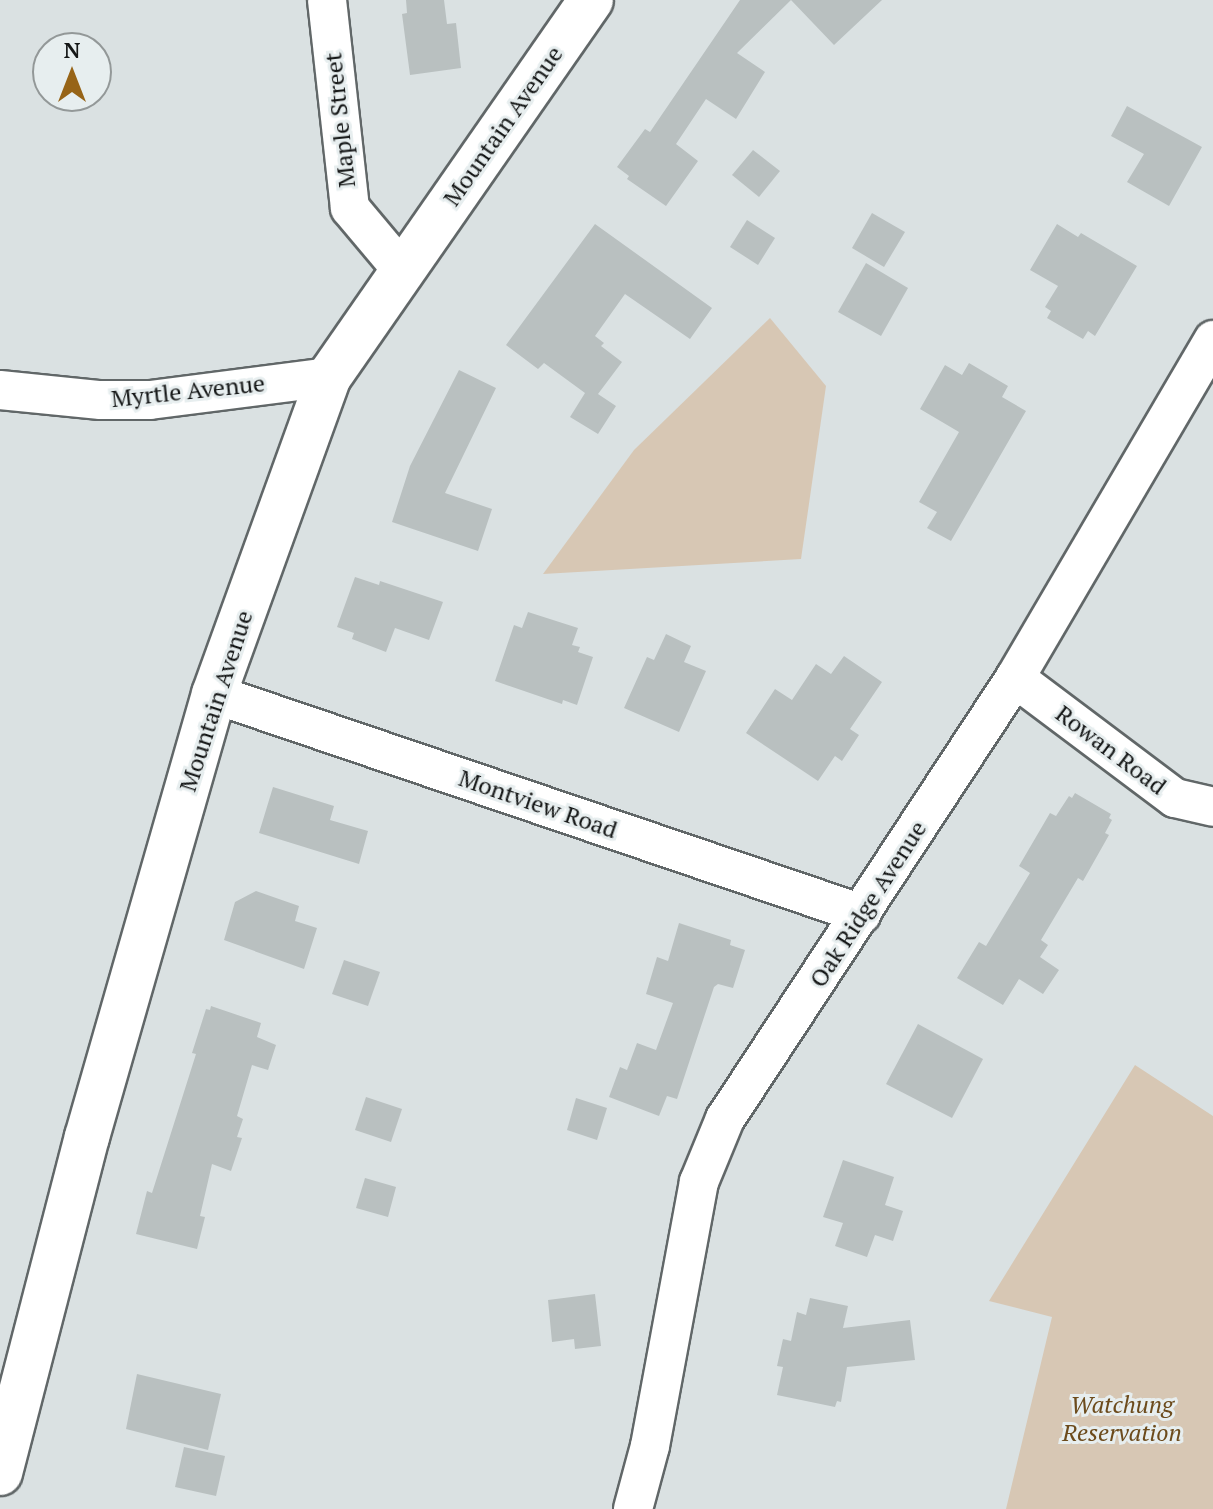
<!DOCTYPE html>
<html>
<head>
<meta charset="utf-8">
<style>
	body { margin:0 }
	#map { position:relative; width:1213px; height:1509px; overflow:hidden; background:#dae1e2; font-family:"PT Serif",serif }
	div>[style] { position:absolute }
	[style*='--x'] { left:calc(var(--x)*1px); top:calc(var(--y)*1px); width:calc(var(--w)*1px); rotate:calc(var(--a)*1deg) }
	.green>* { inset:0; background:#d7c7b4 }
	.building>* { inset:0; background:#b9c0c0 }
	.roads { filter:drop-shadow(2px 0 #616768) drop-shadow(-2px 0 #616768) drop-shadow(0 2px #616768) drop-shadow(0 -2px #616768) }
	.minor>* { height:38px; margin:-19px; padding:0 19px; transform-origin:19px; border-radius:19px; background:#fff }
	.major>* { height:44px; margin:-22px; padding:0 22px; transform-origin:22px; border-radius:22px; background:#fff }
	span { translate:-50% -50%; white-space:nowrap; text-align:center; line-height:1.15; -webkit-text-stroke:6px #e7eeef; paint-order:stroke }
	.street-label { font-size:24px; color:#141616 }
	.park-label { font-size:24px; color:#6c4b1c; font-style:italic }
	.north { position:absolute; left:32px; top:32px; width:80px; height:80px; box-sizing:border-box; background:#e7eeef; border:2px solid #939898; border-radius:50%; rotate:0deg; font-size:22px; font-weight:700; line-height:32px; text-align:center; color:#141616 }
	.north::after { content:''; display:block; margin:auto; width:28px; height:36px; background:#976417; clip-path:polygon(50% 0,100% 100%,50% 72%,0 100%) }
</style>
</head>
<body>
<div id="map">
	<div class="green">
		<div style="clip-path:polygon(770px 318px,826px 386px,801px 559px,543px 574px,634px 450px)"></div>
		<div style="clip-path:polygon(1135px 1065px,1213px 1116px,1213px 1509px,1006px 1509px,1052px 1317px,989px 1301px)"></div>
	</div>
	<div class="building">
		<div style="clip-path:polygon(406px 0,444px 0,447px 24px,456px 23px,461px 68px,410px 75px,402px 14px,407px 13px)"></div>
		<div style="clip-path:polygon(740px 0,882px 0,834px 45px,791px 0,737px 53px,765px 72px,736px 119px,706px 99px,676px 144px,698px 161px,666px 206px,627px 179px,629px 176px,617px 167px,645px 129px,650px 132px)"></div>
		<div style="clip-path:polygon(1127px 106px,1202px 147px,1169px 206px,1127px 182px,1144px 154px,1111px 136px)"></div>
		<div style="clip-path:polygon(753px 150px,780px 171px,759px 197px,732px 175px)"></div>
		<div style="clip-path:polygon(872px 213px,905px 232px,884px 267px,852px 248px)"></div>
		<div style="clip-path:polygon(747px 220px,775px 238px,758px 265px,730px 247px)"></div>
		<div style="clip-path:polygon(595px 224px,712px 308px,690px 339px,625px 294px,595px 336px,604px 343px,601px 346px,622px 362px,598px 394px,616px 406px,598px 434px,570px 417px,585px 393px,544px 363px,538px 369px,506px 345px)"></div>
		<div style="clip-path:polygon(1057px 224px,1078px 237px,1081px 233px,1137px 266px,1095px 336px,1088px 331px,1083px 339px,1047px 318px,1051px 311px,1045px 307px,1058px 286px,1030px 270px)"></div>
		<div style="clip-path:polygon(866px 263px,908px 288px,881px 336px,838px 312px)"></div>
		<div style="clip-path:polygon(969px 363px,1008px 386px,1002px 397px,1026px 411px,951px 541px,927px 528px,937px 512px,919px 502px,959px 432px,920px 409px,945px 365px,962px 375px)"></div>
		<div style="clip-path:polygon(459px 370px,496px 388px,445px 493px,492px 509px,478px 551px,392px 522px,410px 466px)"></div>
		<div style="clip-path:polygon(355px 577px,379px 585px,380px 581px,443px 602px,429px 640px,395px 628px,386px 652px,352px 639px,354px 633px,337px 627px)"></div>
		<div style="clip-path:polygon(528px 612px,578px 628px,572px 645px,580px 647px,578px 652px,593px 657px,577px 705px,563px 700px,562px 704px,495px 681px,514px 625px,522px 628px)"></div>
		<div style="clip-path:polygon(666px 634px,691px 646px,684px 662px,706px 671px,679px 732px,624px 708px,647px 657px,654px 660px)"></div>
		<div style="clip-path:polygon(844px 656px,882px 682px,850px 729px,859px 735px,842px 761px,835px 756px,818px 781px,746px 733px,775px 689px,792px 700px,816px 664px,831px 674px)"></div>
		<div style="clip-path:polygon(273px 787px,334px 806px,330px 820px,368px 831px,359px 864px,259px 833px)"></div>
		<div style="clip-path:polygon(1075px 793px,1111px 814px,1109px 818px,1112px 820px,1105px 833px,1109px 835px,1083px 881px,1078px 878px,1041px 940px,1048px 945px,1040px 957px,1059px 970px,1043px 994px,1019px 979px,1003px 1005px,957px 978px,979px 942px,986px 946px,1030px 873px,1019px 866px,1050px 813px,1056px 816px,1069px 796px,1072px 798px)"></div>
		<div style="clip-path:polygon(256px 891px,299px 906px,295px 921px,317px 928px,304px 969px,224px 940px,235px 902px)"></div>
		<div style="clip-path:polygon(679px 923px,731px 940px,730px 945px,745px 950px,733px 988px,718px 984px,714px 987px,677px 1099px,667px 1096px,659px 1116px,609px 1097px,620px 1067px,627px 1070px,637px 1043px,656px 1050px,673px 1003px,646px 994px,657px 957px,668px 961px)"></div>
		<div style="clip-path:polygon(344px 960px,380px 972px,368px 1006px,332px 994px)"></div>
		<div style="clip-path:polygon(211px 1006px,261px 1023px,257px 1037px,276px 1045px,268px 1070px,252px 1065px,237px 1116px,243px 1119px,237px 1137px,242px 1138px,231px 1171px,212px 1164px,200px 1216px,205px 1217px,197px 1249px,136px 1234px,147px 1191px,152px 1193px,196px 1054px,192px 1053px,206px 1009px,210px 1010px)"></div>
		<div style="clip-path:polygon(918px 1024px,983px 1059px,952px 1118px,886px 1084px)"></div>
		<div style="clip-path:polygon(366px 1097px,402px 1109px,391px 1142px,355px 1130px)"></div>
		<div style="clip-path:polygon(576px 1098px,607px 1108px,597px 1140px,567px 1130px)"></div>
		<div style="clip-path:polygon(843px 1160px,894px 1177px,885px 1205px,903px 1211px,893px 1241px,875px 1235px,867px 1257px,835px 1246px,843px 1223px,823px 1217px)"></div>
		<div style="clip-path:polygon(365px 1178px,396px 1187px,388px 1217px,356px 1208px)"></div>
		<div style="clip-path:polygon(595px 1294px,601px 1346px,575px 1349px,574px 1339px,552px 1342px,548px 1300px)"></div>
		<div style="clip-path:polygon(810px 1298px,848px 1306px,843px 1328px,910px 1320px,915px 1360px,847px 1367px,841px 1402px,837px 1401px,835px 1407px,777px 1395px,783px 1367px,777px 1366px,783px 1339px,791px 1341px,797px 1312px,806px 1315px)"></div>
		<div style="clip-path:polygon(137px 1374px,221px 1394px,208px 1450px,126px 1429px)"></div>
		<div style="clip-path:polygon(184px 1447px,225px 1456px,216px 1496px,175px 1487px)"></div>
	</div>
	<div class="roads">
		<div class="minor">
			<div style="--x:327;--y:0;--w:209;--a:83.7"></div>
			<div style="--x:350;--y:208;--w:81;--a:50"></div>
			<div style="--x:0;--y:390;--w:101;--a:5.7"></div>
			<div style="--x:101;--y:400;--w:49;--a:0"></div>
			<div style="--x:150;--y:400;--w:180;--a:-7.3"></div>
			<div style="--x:1015;--y:678;--w:200;--a:36.9"></div>
			<div style="--x:1175;--y:798;--w:39;--a:13"></div>
			<div style="--x:214;--y:694;--w:684;--a:18.75"></div>
			<div style="--x:633;--y:1509;--w:65;--a:-74.9"></div>
			<div style="--x:650;--y:1446;--w:269;--a:-79.5"></div>
			<div style="--x:699;--y:1182;--w:68;--a:-67.6"></div>
			<div style="--x:725;--y:1119;--w:528;--a:-56.67"></div>
			<div style="--x:1015;--y:678;--w:392;--a:-59.6"></div>
		</div>
		<div class="major">
			<div style="--x:0;--y:1473;--w:347;--a:-75.5"></div>
			<div style="--x:87;--y:1137;--w:461;--a:-74"></div>
			<div style="--x:214;--y:694;--w:337;--a:-70.1"></div>
			<div style="--x:329;--y:377;--w:459;--a:-55.2"></div>
		</div>
	</div>
	<div class="street-label">
		<span style="left:340px;top:120px;rotate:-96deg">Maple Street</span>
		<span style="left:503px;top:126px;rotate:-55deg">Mountain Avenue</span>
		<span style="left:188px;top:391px;rotate:-6deg">Myrtle Avenue</span>
		<span style="left:216px;top:701px;rotate:-72deg">Mountain Avenue</span>
		<span style="left:1111px;top:750px;rotate:37deg">Rowan Road</span>
		<span style="left:538px;top:804px;rotate:19deg">Montview Road</span>
		<span style="left:868px;top:904px;rotate:-57deg">Oak Ridge Avenue</span>
	</div>
	<div class="park-label">
		<span style="left:1122px;top:1419px">Watchung<br>Reservation</span>
	</div>
	<div class="north">N</div>
</div>
</body>
</html>
